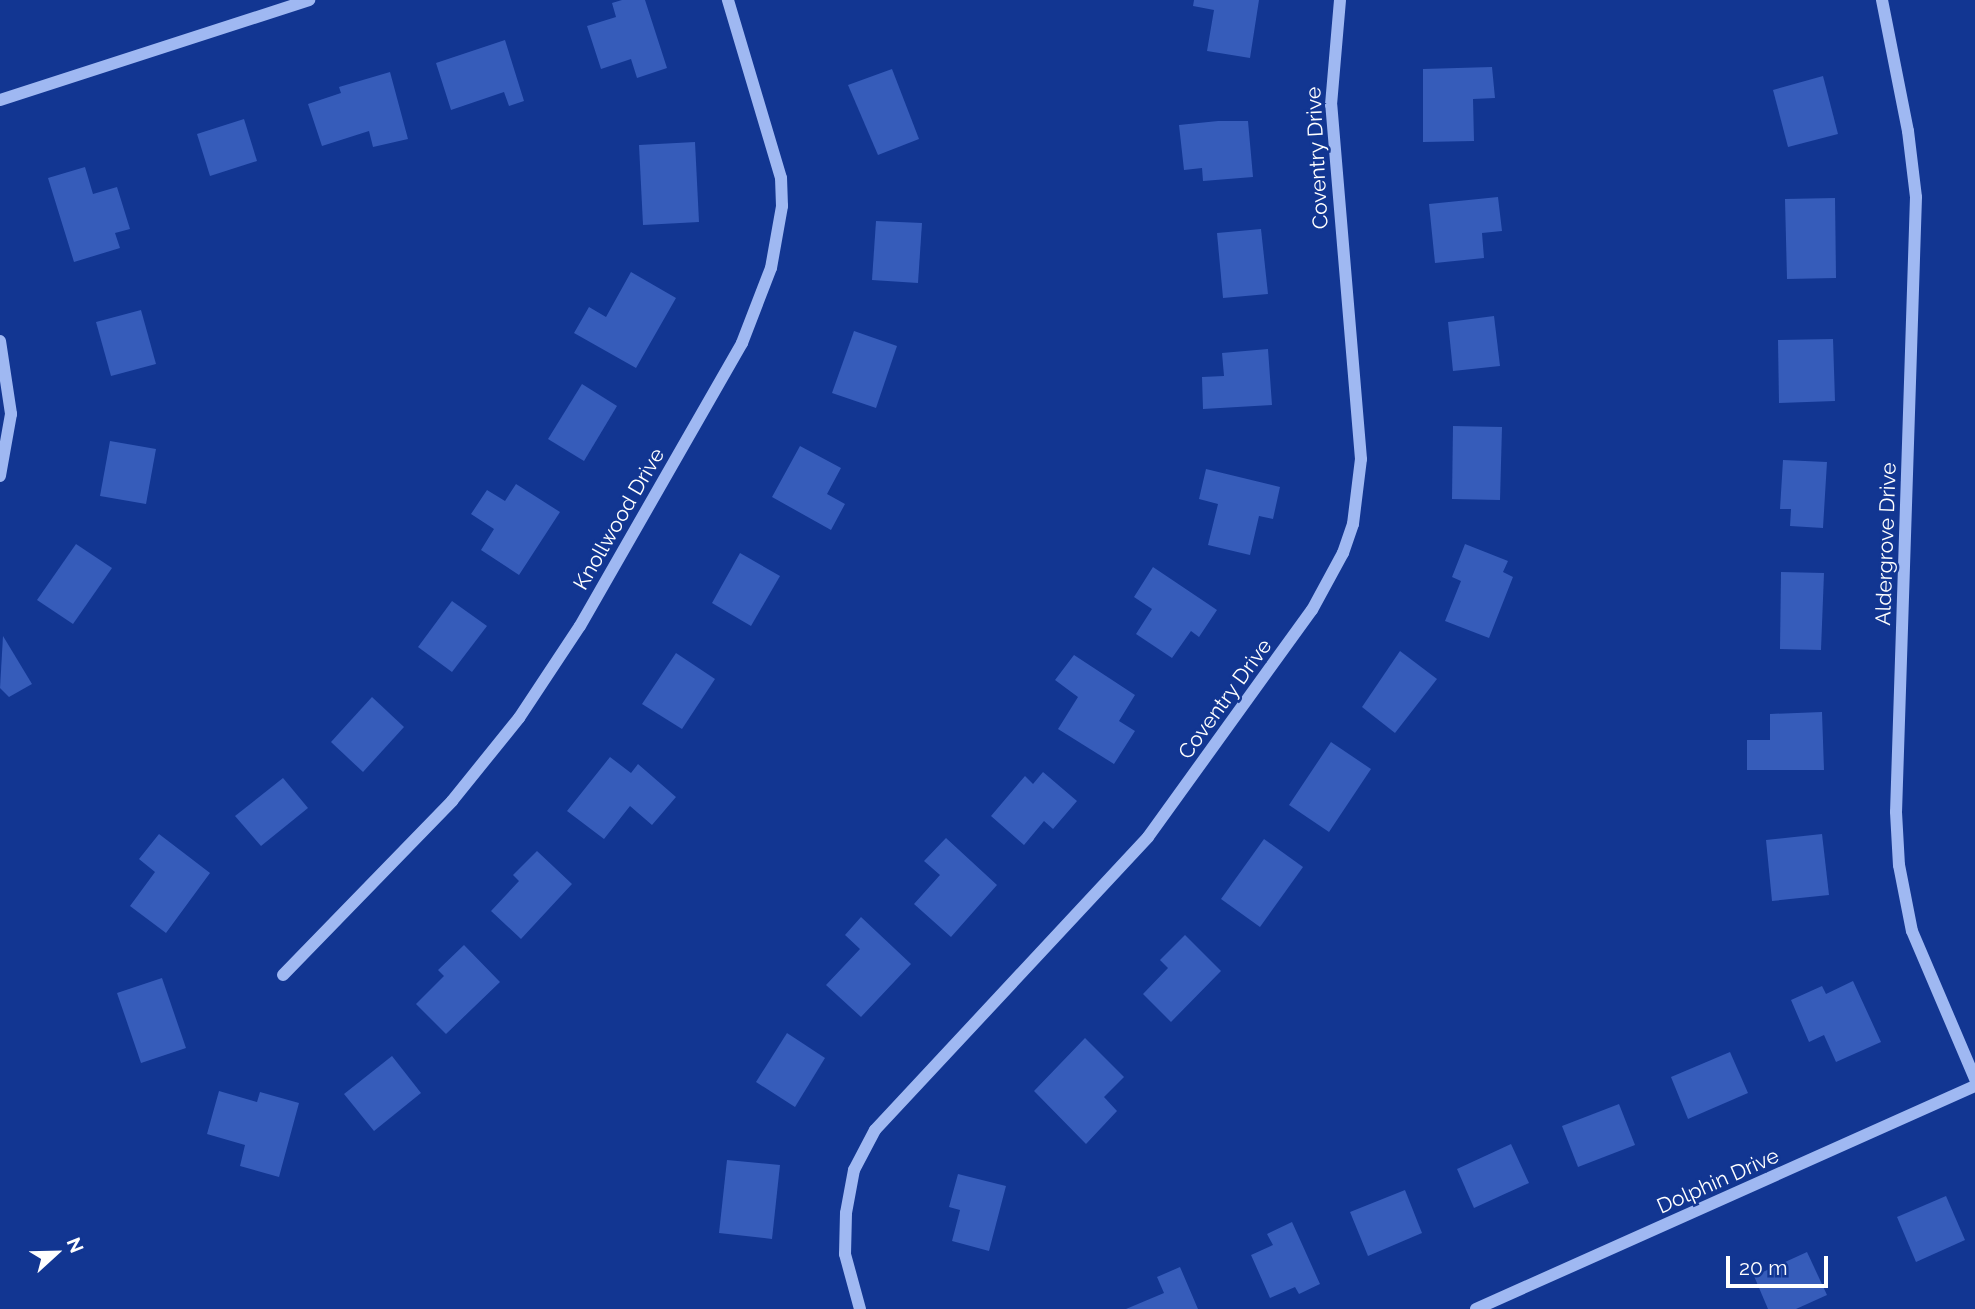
<!DOCTYPE html>
<html>
<head>
<meta charset="utf-8">
<style>
	body { margin:0 }
	#map { position:relative; width:1975px; height:1309px; overflow:hidden; background:#123692; font-family:Raleway,sans-serif }
	div>[style] { position:absolute }
	[style*='--x'] { left:calc(var(--x)*1px); top:calc(var(--y)*1px); width:calc(var(--w)*1px); rotate:calc(var(--a)*1deg) }
	.building>* { inset:0; background:#365cba }
	.minor>* { height:12px; margin:-6px; padding:0 6px; transform-origin:6px; border-radius:6px; background:#9fb8f2 }
	span { translate:-50% -50%; white-space:nowrap; text-align:center; line-height:1.15; -webkit-text-stroke:5px #123692; paint-order:stroke }
	.street-label { font-size:21px; color:#fff }
	.north { position:absolute; left:21px; top:1218px; width:70px; height:70px; -webkit-text-stroke:5px #123692; paint-order:stroke; rotate:68deg; font-size:19px; font-weight:700; line-height:28px; text-align:center; color:#fff }
	.north::after { content:''; display:block; margin:auto; width:24px; height:32px; background:#fff; clip-path:polygon(50% 0,100% 100%,50% 72%,0 100%) }
	.scale { position:absolute; left:1726px; top:1256px; width:102px; height:32px; box-sizing:border-box; border:4px solid #fff; border-top:0; padding-left:9px; font-size:21px; line-height:24px; white-space:nowrap; color:#fff; -webkit-text-stroke:5px #123692; paint-order:stroke }
</style>
</head>
<body>
<div id="map">
	<div class="building">
		<div style="clip-path:polygon(622px 0,645px 0,667px 68px,637px 78px,631px 59px,601px 69px,587px 26px,616px 17px,612px 3px)"></div>
		<div style="clip-path:polygon(1194px 0,1259px 0,1250px 58px,1207px 51px,1214px 10px,1193px 6px)"></div>
		<div style="clip-path:polygon(505px 40px,524px 101px,509px 106px,504px 92px,451px 110px,436px 63px)"></div>
		<div style="clip-path:polygon(1492px 67px,1495px 98px,1473px 99px,1474px 141px,1423px 142px,1423px 69px)"></div>
		<div style="clip-path:polygon(892px 69px,919px 139px,878px 155px,848px 85px)"></div>
		<div style="clip-path:polygon(390px 72px,408px 139px,373px 147px,369px 131px,322px 146px,308px 104px,341px 93px,339px 87px)"></div>
		<div style="clip-path:polygon(1823px 76px,1838px 134px,1788px 147px,1773px 90px)"></div>
		<div style="clip-path:polygon(244px 119px,257px 161px,210px 176px,197px 134px)"></div>
		<div style="clip-path:polygon(1218px 121px,1248px 121px,1253px 177px,1203px 181px,1202px 168px,1184px 170px,1179px 125px)"></div>
		<div style="clip-path:polygon(695px 142px,699px 222px,643px 225px,639px 145px)"></div>
		<div style="clip-path:polygon(85px 167px,93px 194px,117px 187px,130px 229px,115px 233px,120px 248px,74px 262px,48px 178px)"></div>
		<div style="clip-path:polygon(1498px 197px,1502px 231px,1482px 233px,1484px 258px,1435px 263px,1429px 204px)"></div>
		<div style="clip-path:polygon(1835px 198px,1836px 278px,1787px 279px,1785px 199px)"></div>
		<div style="clip-path:polygon(876px 221px,922px 223px,918px 283px,872px 280px)"></div>
		<div style="clip-path:polygon(1261px 229px,1268px 294px,1223px 298px,1217px 233px)"></div>
		<div style="clip-path:polygon(631px 272px,676px 298px,636px 368px,574px 333px,589px 307px,606px 317px)"></div>
		<div style="clip-path:polygon(141px 310px,156px 364px,111px 376px,96px 322px)"></div>
		<div style="clip-path:polygon(1494px 316px,1500px 366px,1453px 371px,1448px 322px)"></div>
		<div style="clip-path:polygon(854px 331px,897px 346px,876px 408px,832px 393px)"></div>
		<div style="clip-path:polygon(1833px 339px,1835px 401px,1779px 403px,1778px 340px)"></div>
		<div style="clip-path:polygon(1268px 349px,1272px 405px,1203px 409px,1202px 377px,1224px 376px,1222px 353px)"></div>
		<div style="clip-path:polygon(582px 384px,617px 406px,584px 461px,548px 439px)"></div>
		<div style="clip-path:polygon(1453px 426px,1502px 427px,1500px 500px,1452px 499px)"></div>
		<div style="clip-path:polygon(110px 441px,156px 449px,146px 504px,100px 496px)"></div>
		<div style="clip-path:polygon(800px 446px,841px 468px,827px 494px,845px 504px,831px 530px,772px 497px)"></div>
		<div style="clip-path:polygon(1783px 460px,1827px 462px,1823px 528px,1790px 526px,1791px 509px,1780px 509px)"></div>
		<div style="clip-path:polygon(1206px 469px,1280px 487px,1273px 519px,1259px 516px,1250px 555px,1208px 545px,1218px 504px,1199px 499px)"></div>
		<div style="clip-path:polygon(516px 484px,560px 512px,519px 575px,481px 550px,494px 529px,471px 514px,487px 490px,505px 501px)"></div>
		<div style="clip-path:polygon(76px 544px,112px 568px,73px 624px,37px 600px)"></div>
		<div style="clip-path:polygon(1465px 544px,1508px 561px,1503px 572px,1513px 577px,1489px 638px,1445px 621px,1461px 581px,1452px 577px)"></div>
		<div style="clip-path:polygon(740px 553px,780px 576px,751px 626px,712px 603px)"></div>
		<div style="clip-path:polygon(1153px 567px,1217px 610px,1199px 637px,1191px 631px,1172px 658px,1136px 634px,1152px 609px,1134px 597px)"></div>
		<div style="clip-path:polygon(1781px 572px,1824px 573px,1821px 650px,1780px 649px)"></div>
		<div style="clip-path:polygon(452px 601px,487px 626px,452px 672px,418px 647px)"></div>
		<div style="clip-path:polygon(3px 636px,32px 684px,9px 697px,0 688px)"></div>
		<div style="clip-path:polygon(1400px 651px,1437px 679px,1395px 733px,1362px 707px)"></div>
		<div style="clip-path:polygon(676px 653px,715px 679px,682px 729px,642px 704px)"></div>
		<div style="clip-path:polygon(1074px 655px,1135px 695px,1119px 721px,1135px 731px,1114px 764px,1058px 729px,1078px 697px,1055px 680px)"></div>
		<div style="clip-path:polygon(372px 697px,404px 727px,363px 772px,331px 742px)"></div>
		<div style="clip-path:polygon(1822px 712px,1824px 770px,1747px 770px,1747px 740px,1770px 740px,1770px 714px)"></div>
		<div style="clip-path:polygon(1331px 742px,1371px 769px,1329px 832px,1289px 805px)"></div>
		<div style="clip-path:polygon(610px 757px,631px 773px,638px 764px,676px 797px,652px 825px,630px 806px,604px 839px,567px 811px)"></div>
		<div style="clip-path:polygon(1043px 772px,1077px 801px,1053px 829px,1044px 821px,1024px 845px,991px 816px,1025px 776px,1033px 784px)"></div>
		<div style="clip-path:polygon(283px 778px,308px 808px,261px 846px,235px 816px)"></div>
		<div style="clip-path:polygon(159px 834px,210px 873px,166px 933px,130px 906px,155px 872px,139px 859px)"></div>
		<div style="clip-path:polygon(1822px 834px,1829px 895px,1772px 901px,1766px 840px)"></div>
		<div style="clip-path:polygon(946px 838px,997px 885px,951px 937px,914px 904px,940px 875px,924px 861px)"></div>
		<div style="clip-path:polygon(1264px 839px,1303px 867px,1260px 927px,1221px 899px)"></div>
		<div style="clip-path:polygon(537px 851px,572px 884px,521px 939px,491px 911px,519px 881px,513px 875px)"></div>
		<div style="clip-path:polygon(861px 917px,911px 964px,861px 1017px,826px 985px,860px 949px,845px 935px)"></div>
		<div style="clip-path:polygon(1185px 935px,1221px 971px,1171px 1022px,1143px 994px,1168px 968px,1160px 960px)"></div>
		<div style="clip-path:polygon(464px 945px,500px 982px,446px 1034px,416px 1004px,444px 976px,438px 970px)"></div>
		<div style="clip-path:polygon(162px 978px,186px 1048px,141px 1063px,117px 993px)"></div>
		<div style="clip-path:polygon(1853px 981px,1881px 1042px,1836px 1062px,1824px 1035px,1809px 1042px,1791px 1000px,1822px 986px,1826px 994px)"></div>
		<div style="clip-path:polygon(787px 1033px,825px 1058px,795px 1107px,756px 1082px)"></div>
		<div style="clip-path:polygon(1085px 1038px,1124px 1077px,1104px 1097px,1117px 1111px,1086px 1144px,1034px 1091px)"></div>
		<div style="clip-path:polygon(1730px 1052px,1748px 1093px,1688px 1119px,1671px 1077px)"></div>
		<div style="clip-path:polygon(392px 1056px,421px 1093px,374px 1131px,344px 1094px)"></div>
		<div style="clip-path:polygon(219px 1091px,257px 1102px,260px 1092px,299px 1103px,279px 1177px,240px 1166px,245px 1145px,207px 1134px)"></div>
		<div style="clip-path:polygon(1619px 1104px,1635px 1145px,1578px 1167px,1562px 1126px)"></div>
		<div style="clip-path:polygon(1511px 1144px,1529px 1183px,1474px 1208px,1457px 1169px)"></div>
		<div style="clip-path:polygon(727px 1160px,780px 1165px,772px 1239px,719px 1233px)"></div>
		<div style="clip-path:polygon(958px 1174px,1006px 1186px,989px 1251px,952px 1241px,960px 1210px,949px 1207px)"></div>
		<div style="clip-path:polygon(1405px 1190px,1422px 1233px,1368px 1256px,1350px 1212px)"></div>
		<div style="clip-path:polygon(1946px 1196px,1965px 1240px,1916px 1262px,1897px 1217px)"></div>
		<div style="clip-path:polygon(1292px 1222px,1320px 1284px,1299px 1294px,1295px 1287px,1270px 1298px,1251px 1255px,1273px 1245px,1267px 1234px)"></div>
		<div style="clip-path:polygon(1807px 1252px,1827px 1295px,1796px 1309px,1768px 1309px,1754px 1276px)"></div>
		<div style="clip-path:polygon(1180px 1267px,1198px 1309px,1126px 1309px,1164px 1293px,1157px 1277px)"></div>
	</div>
	<div class="minor">
		<div style="--x:1882;--y:0;--w:134;--a:78.8"></div>
		<div style="--x:1908;--y:131;--w:66;--a:83.1"></div>
		<div style="--x:1916;--y:197;--w:615;--a:91.86"></div>
		<div style="--x:1896;--y:812;--w:53;--a:86.8"></div>
		<div style="--x:1899;--y:865;--w:67;--a:78.9"></div>
		<div style="--x:1912;--y:931;--w:161;--a:66.9"></div>
		<div style="--x:0;--y:100;--w:325;--a:-17.9"></div>
		<div style="--x:0;--y:341;--w:74;--a:81.4"></div>
		<div style="--x:11;--y:414;--w:63;--a:100.1"></div>
		<div style="--x:283;--y:975;--w:243;--a:-45.8"></div>
		<div style="--x:452;--y:801;--w:107;--a:-51.1"></div>
		<div style="--x:519;--y:718;--w:110;--a:-56.5"></div>
		<div style="--x:580;--y:626;--w:326;--a:-60.2"></div>
		<div style="--x:742;--y:343;--w:80;--a:-68.9"></div>
		<div style="--x:771;--y:268;--w:63;--a:-79.9"></div>
		<div style="--x:782;--y:206;--w:28;--a:-92"></div>
		<div style="--x:781;--y:178;--w:186;--a:-106.6"></div>
		<div style="--x:860;--y:1309;--w:57;--a:-105.3"></div>
		<div style="--x:845;--y:1254;--w:41;--a:-88.6"></div>
		<div style="--x:846;--y:1213;--w:44;--a:-79.5"></div>
		<div style="--x:854;--y:1170;--w:45;--a:-62.3"></div>
		<div style="--x:875;--y:1130;--w:400;--a:-47"></div>
		<div style="--x:1148;--y:837;--w:280;--a:-54.2"></div>
		<div style="--x:1312;--y:610;--w:65;--a:-61.5"></div>
		<div style="--x:1343;--y:553;--w:31;--a:-71"></div>
		<div style="--x:1353;--y:524;--w:65;--a:-83"></div>
		<div style="--x:1361;--y:459;--w:355;--a:-94.8"></div>
		<div style="--x:1331;--y:105;--w:105;--a:-85.1"></div>
		<div style="--x:1476;--y:1309;--w:547;--a:-24.08"></div>
	</div>
	<div class="street-label">
		<span style="left:1317px;top:158px;rotate:-93deg">Coventry Drive</span>
		<span style="left:619px;top:519px;rotate:-60deg">Knollwood Drive</span>
		<span style="left:1886px;top:544px;rotate:-88deg">Aldergrove Drive</span>
		<span style="left:1225px;top:699px;rotate:-54deg">Coventry Drive</span>
		<span style="left:1718px;top:1181px;rotate:-24deg">Dolphin Drive</span>
	</div>
	<div class="north">N</div>
	<div class="scale">20 m</div>
</div>
</body>
</html>
